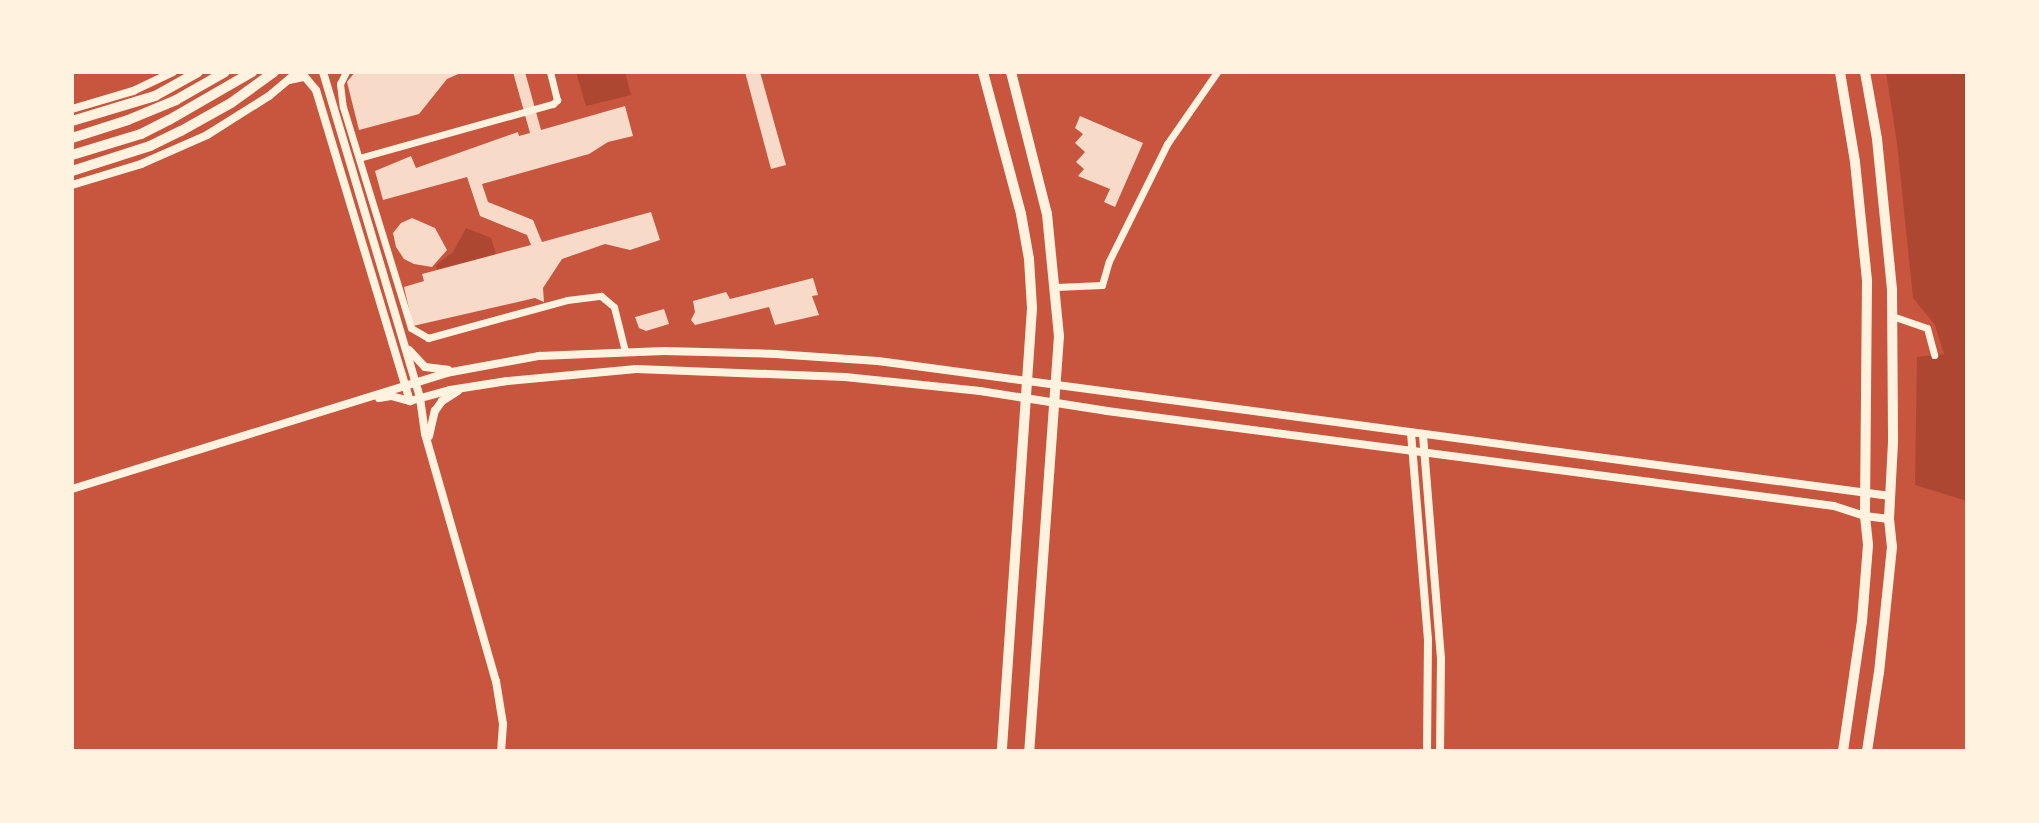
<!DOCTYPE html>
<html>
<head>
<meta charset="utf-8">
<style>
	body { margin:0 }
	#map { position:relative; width:2039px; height:823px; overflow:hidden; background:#c8553d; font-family:Signika,sans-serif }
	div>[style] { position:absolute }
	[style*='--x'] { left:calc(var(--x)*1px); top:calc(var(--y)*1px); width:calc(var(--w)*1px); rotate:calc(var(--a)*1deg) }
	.green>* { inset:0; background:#ae4732 }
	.building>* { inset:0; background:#f7dbc8 }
	.minor>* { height:7px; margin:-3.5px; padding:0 3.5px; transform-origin:3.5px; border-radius:3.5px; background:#fff3e0 }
	.tertiary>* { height:8px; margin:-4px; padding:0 4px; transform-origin:4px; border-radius:4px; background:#fff3e0 }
	.secondary>* { height:10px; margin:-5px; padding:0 5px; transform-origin:5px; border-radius:5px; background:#fff3e0 }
	.primary>* { height:10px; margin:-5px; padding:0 5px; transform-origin:5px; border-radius:5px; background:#fff3e0 }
	.trunk>* { height:10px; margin:-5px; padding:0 5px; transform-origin:5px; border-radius:5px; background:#fff3e0 }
	span { translate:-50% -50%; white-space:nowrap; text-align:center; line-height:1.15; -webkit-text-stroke:5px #fff3e0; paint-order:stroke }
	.frame { position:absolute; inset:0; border:74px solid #fff3e0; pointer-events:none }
</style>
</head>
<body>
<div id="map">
	<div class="green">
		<div style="clip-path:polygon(576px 72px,625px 72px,631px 95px,586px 106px)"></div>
		<div style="clip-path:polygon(1886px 72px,1967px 72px,1967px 501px,1915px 485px,1917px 357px,1944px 354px,1935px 325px,1913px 298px,1897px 143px)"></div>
		<div style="clip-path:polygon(466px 228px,491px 238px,496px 254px,437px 270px,436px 265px,453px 252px)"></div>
	</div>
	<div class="building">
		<div style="clip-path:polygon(355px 72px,463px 72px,447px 79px,419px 114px,359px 130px,347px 82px)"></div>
		<div style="clip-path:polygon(513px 72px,525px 72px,541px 130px,625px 106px,633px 136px,608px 142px,589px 154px,482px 184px,488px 202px,533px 220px,542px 242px,651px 212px,660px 240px,630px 250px,605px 244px,562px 259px,543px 288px,544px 302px,535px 298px,413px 326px,404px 287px,424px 281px,422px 274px,531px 245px,527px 235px,480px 216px,467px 177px,383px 200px,375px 171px,411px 156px,416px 168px,518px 132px,519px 136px,530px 133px)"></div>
		<div style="clip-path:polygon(745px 72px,760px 72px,786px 165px,771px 169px)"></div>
		<div style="clip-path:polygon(1080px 116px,1143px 143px,1115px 207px,1104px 202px,1110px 189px,1078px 176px,1084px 169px,1076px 162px,1085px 152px,1075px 143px,1083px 134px,1075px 128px)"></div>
		<div style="clip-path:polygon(412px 218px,435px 228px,447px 250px,432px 267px,414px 264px,404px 259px,396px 247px,393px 233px,401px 223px)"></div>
		<div style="clip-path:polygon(813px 278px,818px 295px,812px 296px,819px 315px,775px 325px,769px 307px,695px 325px,691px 320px,695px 312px,693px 301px,726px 292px,730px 299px)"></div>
		<div style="clip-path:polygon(664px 309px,669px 324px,646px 331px,639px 328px,635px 317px)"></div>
	</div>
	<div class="minor">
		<div style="--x:346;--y:72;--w:13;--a:117"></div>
		<div style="--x:340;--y:84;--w:23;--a:83"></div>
		<div style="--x:343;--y:107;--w:231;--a:72.9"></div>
		<div style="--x:411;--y:328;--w:20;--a:30"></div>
		<div style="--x:428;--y:338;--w:144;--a:-15.3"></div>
		<div style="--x:567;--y:300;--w:34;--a:-7"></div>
		<div style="--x:601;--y:296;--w:17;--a:40"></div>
		<div style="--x:614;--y:307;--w:45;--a:76"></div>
		<div style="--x:359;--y:158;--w:201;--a:-15.6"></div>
		<div style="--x:553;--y:104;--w:6;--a:-45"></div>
		<div style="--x:557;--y:100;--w:29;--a:-104"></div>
		<div style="--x:1056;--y:287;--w:46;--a:-2.5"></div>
		<div style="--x:1102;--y:285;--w:25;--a:-74"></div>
		<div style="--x:1109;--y:261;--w:131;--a:-63.6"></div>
		<div style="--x:1167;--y:144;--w:88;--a:-55.2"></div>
		<div style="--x:1892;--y:316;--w:37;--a:19"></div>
		<div style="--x:1927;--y:328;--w:28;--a:75"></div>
	</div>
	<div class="tertiary">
		<div style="--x:323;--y:72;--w:340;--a:73.4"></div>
		<div style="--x:420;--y:398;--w:36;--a:82"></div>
		<div style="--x:425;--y:434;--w:257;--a:74"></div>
		<div style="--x:496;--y:681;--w:44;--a:80.8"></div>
		<div style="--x:503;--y:724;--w:27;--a:94"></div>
		<div style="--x:289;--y:80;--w:16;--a:-11"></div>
		<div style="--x:305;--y:77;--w:17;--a:50"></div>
		<div style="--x:316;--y:90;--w:325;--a:73.2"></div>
		<div style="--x:72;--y:109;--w:64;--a:-16.4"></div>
		<div style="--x:133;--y:91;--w:44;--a:-25.4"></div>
		<div style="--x:72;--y:185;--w:72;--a:-16.9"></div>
		<div style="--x:141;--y:164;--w:72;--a:-23.7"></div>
		<div style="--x:207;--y:135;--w:73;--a:-32.2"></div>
		<div style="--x:269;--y:96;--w:38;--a:-40"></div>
		<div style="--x:409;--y:350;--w:23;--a:47"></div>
		<div style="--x:425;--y:367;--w:23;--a:7"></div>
		<div style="--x:379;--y:398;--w:12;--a:-9"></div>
		<div style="--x:391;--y:396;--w:20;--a:15"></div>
		<div style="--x:410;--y:401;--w:41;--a:-15.4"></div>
		<div style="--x:450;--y:390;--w:58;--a:-9"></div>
		<div style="--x:507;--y:381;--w:130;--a:-5.3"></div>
		<div style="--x:636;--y:369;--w:209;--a:2.2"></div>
		<div style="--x:845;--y:377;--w:136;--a:5.9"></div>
		<div style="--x:980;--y:391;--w:129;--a:8.9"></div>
		<div style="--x:1107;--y:411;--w:733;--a:7.44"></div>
		<div style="--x:1834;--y:506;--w:33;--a:18"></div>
		<div style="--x:1865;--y:516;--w:24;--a:7"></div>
		<div style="--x:1411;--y:433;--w:207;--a:85.3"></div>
		<div style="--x:1428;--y:639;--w:112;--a:90.5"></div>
		<div style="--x:1423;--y:435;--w:224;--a:85.4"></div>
		<div style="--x:1441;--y:658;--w:93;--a:90.6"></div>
		<div style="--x:429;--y:436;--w:26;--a:-77"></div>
		<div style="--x:435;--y:411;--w:12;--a:-55"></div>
		<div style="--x:442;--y:401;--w:19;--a:-32"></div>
		<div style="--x:72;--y:489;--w:392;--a:-17.2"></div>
		<div style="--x:446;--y:373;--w:95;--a:-10.4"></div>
		<div style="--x:539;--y:356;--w:125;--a:-2.3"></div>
		<div style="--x:664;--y:351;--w:111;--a:1.5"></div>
		<div style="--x:775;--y:354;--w:103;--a:3.9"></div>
		<div style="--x:878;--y:361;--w:1021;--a:7.6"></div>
	</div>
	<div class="secondary">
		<div style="--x:983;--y:72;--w:147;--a:75"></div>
		<div style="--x:1021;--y:214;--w:46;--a:79.9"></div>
		<div style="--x:1029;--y:259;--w:49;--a:86.5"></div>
		<div style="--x:1032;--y:308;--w:444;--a:93.9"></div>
		<div style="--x:1011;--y:72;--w:146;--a:75.8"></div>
		<div style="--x:1047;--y:214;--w:123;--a:84.4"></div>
		<div style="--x:1059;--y:336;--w:416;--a:94.1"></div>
	</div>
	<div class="primary">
		<div style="--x:1840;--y:72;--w:91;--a:80.5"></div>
		<div style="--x:1855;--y:162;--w:120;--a:84.2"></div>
		<div style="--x:1867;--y:281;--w:235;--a:90.5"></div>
		<div style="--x:1865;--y:516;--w:29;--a:84"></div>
		<div style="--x:1868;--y:545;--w:76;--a:94.5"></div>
		<div style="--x:1862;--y:621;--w:131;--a:98.3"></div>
		<div style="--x:1865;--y:72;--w:68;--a:79.8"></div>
		<div style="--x:1877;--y:139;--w:152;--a:84.3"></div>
		<div style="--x:1892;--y:290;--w:152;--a:89.6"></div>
		<div style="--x:1893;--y:442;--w:77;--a:93"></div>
		<div style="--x:1889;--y:519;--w:28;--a:84"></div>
		<div style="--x:1892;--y:547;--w:126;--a:95.9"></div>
		<div style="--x:1879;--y:672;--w:80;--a:98.6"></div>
	</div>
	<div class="trunk">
		<div style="--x:72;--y:121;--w:87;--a:-16.8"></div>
		<div style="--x:155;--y:96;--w:49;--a:-29.2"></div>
		<div style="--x:72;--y:138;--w:59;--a:-17.8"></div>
		<div style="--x:128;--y:120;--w:52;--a:-22.6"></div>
		<div style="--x:176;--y:100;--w:56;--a:-29.7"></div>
		<div style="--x:72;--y:155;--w:72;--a:-16.9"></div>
		<div style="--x:141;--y:134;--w:31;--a:-27"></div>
		<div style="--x:169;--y:120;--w:96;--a:-30"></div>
		<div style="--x:72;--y:171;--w:82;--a:-17.8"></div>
		<div style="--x:150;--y:146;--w:34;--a:-26"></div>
		<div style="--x:181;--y:131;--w:57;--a:-29.2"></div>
		<div style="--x:231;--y:103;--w:53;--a:-35.8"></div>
	</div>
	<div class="frame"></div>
</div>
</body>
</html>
